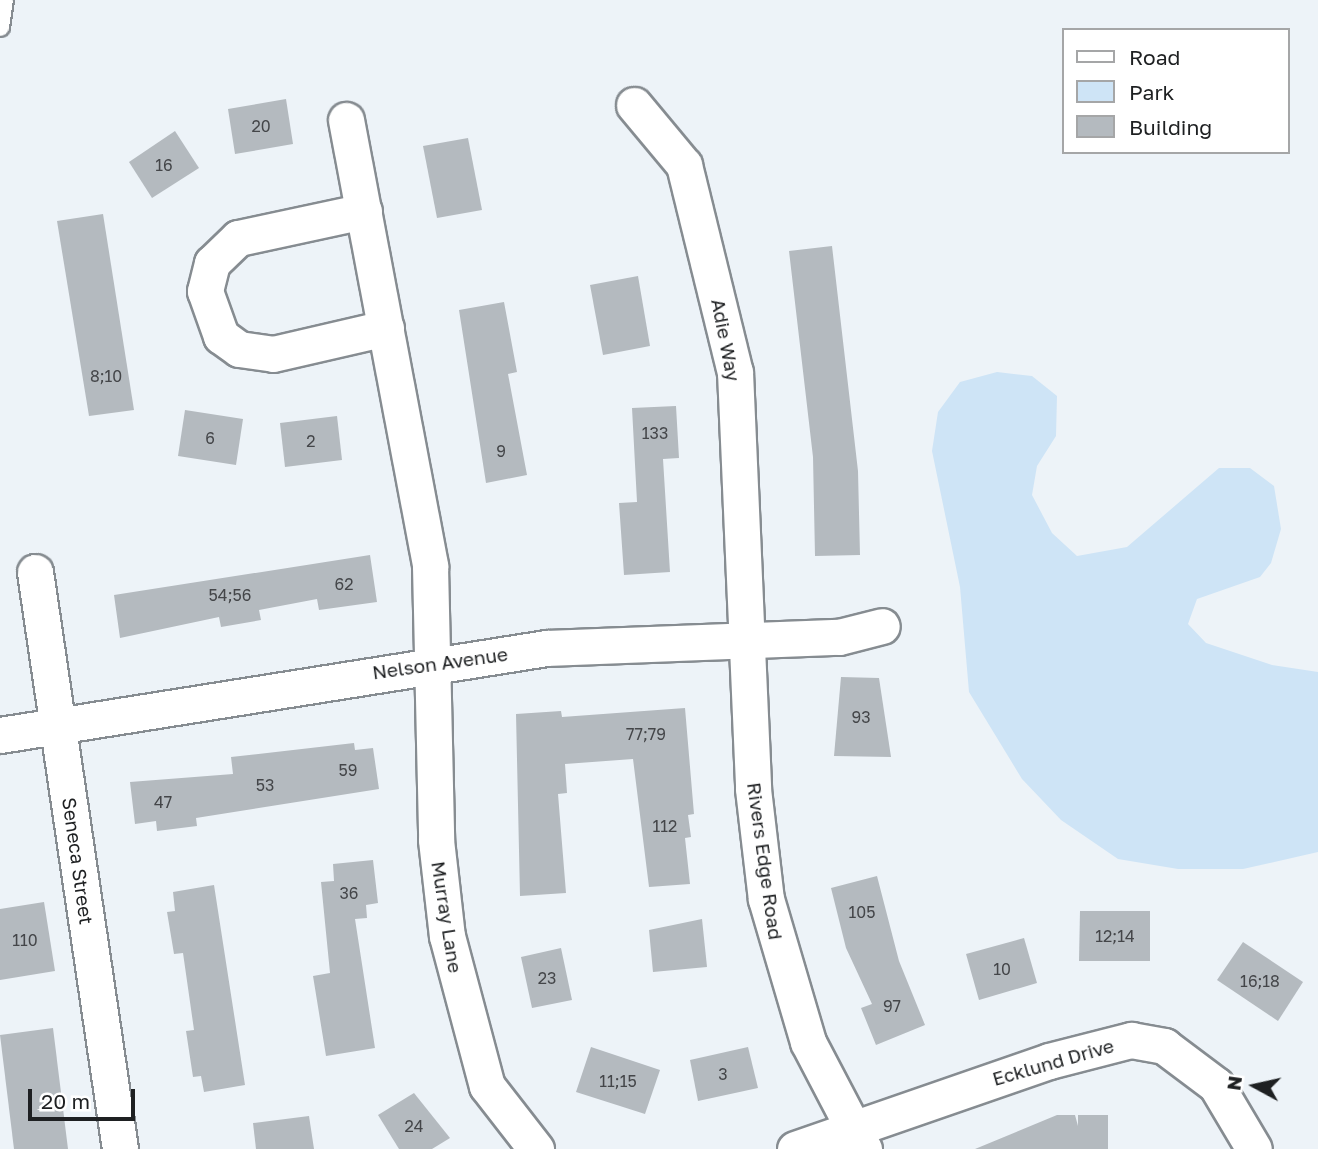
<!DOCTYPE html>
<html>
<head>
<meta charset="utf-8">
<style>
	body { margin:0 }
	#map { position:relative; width:1318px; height:1149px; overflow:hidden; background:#edf3f8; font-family:"Golos Text",sans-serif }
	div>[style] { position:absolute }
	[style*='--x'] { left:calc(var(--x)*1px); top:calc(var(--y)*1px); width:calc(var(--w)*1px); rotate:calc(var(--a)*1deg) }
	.green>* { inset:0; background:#cee4f6 }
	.building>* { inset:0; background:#b4babf }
	.roads { filter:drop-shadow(2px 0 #868c91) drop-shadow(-2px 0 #868c91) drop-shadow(0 2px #868c91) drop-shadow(0 -2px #868c91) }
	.lane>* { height:18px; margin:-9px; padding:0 9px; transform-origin:9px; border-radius:9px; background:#fff }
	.street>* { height:35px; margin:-17.5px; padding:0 17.5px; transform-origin:17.5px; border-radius:17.5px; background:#fff }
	span { translate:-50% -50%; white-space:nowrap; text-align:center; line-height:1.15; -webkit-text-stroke:5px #fff; paint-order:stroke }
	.number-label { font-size:16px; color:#444649 }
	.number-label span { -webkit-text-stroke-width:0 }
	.street-label { font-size:19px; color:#1e2022 }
	.legend { position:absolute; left:1062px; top:28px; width:228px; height:126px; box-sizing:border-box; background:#fff; border:2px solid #a5a6a7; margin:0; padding:9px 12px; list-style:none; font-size:21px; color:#1e2022 }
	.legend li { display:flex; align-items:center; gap:14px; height:35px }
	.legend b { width:35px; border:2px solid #a5a6a7 }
	.north { position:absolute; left:1220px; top:1051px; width:70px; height:70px; -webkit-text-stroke:5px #fff; paint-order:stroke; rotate:278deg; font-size:19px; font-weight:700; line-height:28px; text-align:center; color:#1e2022 }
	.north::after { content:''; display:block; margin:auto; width:24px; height:32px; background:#1e2022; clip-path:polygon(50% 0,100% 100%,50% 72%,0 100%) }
	.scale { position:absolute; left:28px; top:1089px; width:107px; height:32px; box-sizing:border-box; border:4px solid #1e2022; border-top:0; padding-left:9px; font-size:21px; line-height:24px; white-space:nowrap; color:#1e2022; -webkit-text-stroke:5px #fff; paint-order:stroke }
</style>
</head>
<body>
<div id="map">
	<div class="green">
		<div style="clip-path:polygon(997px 372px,1032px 376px,1057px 396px,1056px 436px,1037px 466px,1032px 495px,1052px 533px,1077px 556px,1127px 547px,1219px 468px,1250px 468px,1274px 486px,1281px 529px,1271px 563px,1260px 577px,1197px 599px,1188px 624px,1206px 643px,1272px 665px,1318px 672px,1318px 852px,1243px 869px,1178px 869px,1118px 859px,1061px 820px,1022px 779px,969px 692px,960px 587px,932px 451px,938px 412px,960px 382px)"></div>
	</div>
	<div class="building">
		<div style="clip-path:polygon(286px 99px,293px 144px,235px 154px,228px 109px)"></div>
		<div style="clip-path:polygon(175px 131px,199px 168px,152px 198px,129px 162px)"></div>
		<div style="clip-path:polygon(468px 138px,482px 210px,437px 218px,423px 146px)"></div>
		<div style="clip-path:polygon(103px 214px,134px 410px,89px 416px,57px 221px)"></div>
		<div style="clip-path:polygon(832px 246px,858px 471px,860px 555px,815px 556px,813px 457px,789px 251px)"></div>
		<div style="clip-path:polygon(638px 276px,650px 346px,603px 355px,590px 285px)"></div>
		<div style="clip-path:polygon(504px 302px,517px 372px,508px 374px,527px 475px,486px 483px,459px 310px)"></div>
		<div style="clip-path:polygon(676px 406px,679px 458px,663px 459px,670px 572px,624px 575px,619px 503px,637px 502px,632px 408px)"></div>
		<div style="clip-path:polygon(185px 410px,243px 419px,236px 465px,178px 456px)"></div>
		<div style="clip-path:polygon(337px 416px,342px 460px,285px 467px,280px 423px)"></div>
		<div style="clip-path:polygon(370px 555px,377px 602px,319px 610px,317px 599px,259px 610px,261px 620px,221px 627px,219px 617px,120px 638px,114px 595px)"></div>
		<div style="clip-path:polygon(841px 677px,879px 678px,891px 757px,834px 756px)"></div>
		<div style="clip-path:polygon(685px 708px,694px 814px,688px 815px,691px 837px,685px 838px,690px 884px,649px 887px,633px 759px,565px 764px,567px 793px,558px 794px,566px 893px,520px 896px,516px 714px,561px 711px,562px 717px)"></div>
		<div style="clip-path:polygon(354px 743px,355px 750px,373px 748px,379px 789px,196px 818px,197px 826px,157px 831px,156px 821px,135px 824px,130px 782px,233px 774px,231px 757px)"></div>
		<div style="clip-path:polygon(373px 860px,378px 903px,366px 905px,367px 918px,355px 919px,375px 1048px,326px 1056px,313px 976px,330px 973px,321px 882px,334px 881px,333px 864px)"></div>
		<div style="clip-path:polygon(877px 876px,899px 961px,925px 1025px,876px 1045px,861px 1008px,872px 1004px,846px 948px,831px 888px)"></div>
		<div style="clip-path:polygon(214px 885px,245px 1085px,204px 1092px,201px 1076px,193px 1077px,186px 1031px,194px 1030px,183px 953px,174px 954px,167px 912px,175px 911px,173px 892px)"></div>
		<div style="clip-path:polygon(44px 902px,55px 971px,0 980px,0 909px)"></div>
		<div style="clip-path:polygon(1080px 911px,1150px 911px,1150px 961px,1079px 961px)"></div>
		<div style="clip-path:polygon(702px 919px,707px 967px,653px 972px,649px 930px)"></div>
		<div style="clip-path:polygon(1024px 938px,1037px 983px,979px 1000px,966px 954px)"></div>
		<div style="clip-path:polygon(1243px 942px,1303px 982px,1278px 1021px,1217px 980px)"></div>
		<div style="clip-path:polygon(561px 948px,572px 1000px,532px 1008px,521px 957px)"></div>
		<div style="clip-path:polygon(53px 1028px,68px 1149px,14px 1149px,0 1035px)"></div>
		<div style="clip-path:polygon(591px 1047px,660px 1070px,645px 1114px,576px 1092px)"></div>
		<div style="clip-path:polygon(748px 1047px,758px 1088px,698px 1101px,690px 1060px)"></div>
		<div style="clip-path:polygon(414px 1093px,450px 1138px,432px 1149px,399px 1149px,378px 1115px)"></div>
		<div style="clip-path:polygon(1057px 1115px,1075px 1115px,1078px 1126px,1078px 1115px,1108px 1115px,1108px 1149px,975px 1149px)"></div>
		<div style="clip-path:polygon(309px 1116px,314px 1149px,256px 1149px,253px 1123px)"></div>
	</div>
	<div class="roads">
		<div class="lane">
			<div style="--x:0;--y:27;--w:27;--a:-82"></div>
		</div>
		<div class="street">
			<div style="--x:634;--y:105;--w:78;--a:50.2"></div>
			<div style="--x:684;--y:165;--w:213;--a:76.2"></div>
			<div style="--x:735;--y:372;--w:417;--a:87.5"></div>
			<div style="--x:753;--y:789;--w:111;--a:83.3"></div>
			<div style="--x:766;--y:899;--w:149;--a:73.6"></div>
			<div style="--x:808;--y:1042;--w:121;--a:62.4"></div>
			<div style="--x:346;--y:120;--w:454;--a:79.3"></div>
			<div style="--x:430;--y:566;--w:274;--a:88.7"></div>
			<div style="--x:436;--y:840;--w:97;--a:83.5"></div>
			<div style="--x:447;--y:936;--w:155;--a:75.1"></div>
			<div style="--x:487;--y:1086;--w:80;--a:52.1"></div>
			<div style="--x:364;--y:211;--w:129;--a:167.9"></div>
			<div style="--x:238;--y:238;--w:36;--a:136"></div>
			<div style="--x:212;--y:263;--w:29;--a:104"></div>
			<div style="--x:205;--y:291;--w:48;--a:70.4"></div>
			<div style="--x:221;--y:336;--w:22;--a:36"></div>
			<div style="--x:239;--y:349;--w:34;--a:8"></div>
			<div style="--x:273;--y:354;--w:116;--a:-13"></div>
			<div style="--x:35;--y:572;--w:583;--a:81.62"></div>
			<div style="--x:0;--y:735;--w:553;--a:-9.05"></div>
			<div style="--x:546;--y:648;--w:293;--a:-2.2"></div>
			<div style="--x:839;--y:637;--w:44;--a:-14.3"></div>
			<div style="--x:795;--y:1149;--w:269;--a:-19.1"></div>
			<div style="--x:1049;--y:1061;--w:85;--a:-14.4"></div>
			<div style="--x:1131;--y:1040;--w:34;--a:10"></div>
			<div style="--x:1164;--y:1046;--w:65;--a:36.9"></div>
			<div style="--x:1216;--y:1085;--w:74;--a:59.3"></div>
		</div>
	</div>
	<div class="number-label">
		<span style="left:261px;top:126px">20</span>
		<span style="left:164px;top:165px">16</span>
		<span style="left:106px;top:376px">8;10</span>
		<span style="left:655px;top:433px">133</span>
		<span style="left:210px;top:438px">6</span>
		<span style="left:311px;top:441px">2</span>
		<span style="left:501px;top:451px">9</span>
		<span style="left:344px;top:584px">62</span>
		<span style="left:230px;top:595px">54;56</span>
		<span style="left:861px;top:717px">93</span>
		<span style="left:646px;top:734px">77;79</span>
		<span style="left:348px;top:770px">59</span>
		<span style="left:265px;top:785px">53</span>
		<span style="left:163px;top:802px">47</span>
		<span style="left:665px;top:826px">112</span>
		<span style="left:349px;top:893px">36</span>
		<span style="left:862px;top:912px">105</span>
		<span style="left:1115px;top:936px">12;14</span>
		<span style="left:25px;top:940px">110</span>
		<span style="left:1002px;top:969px">10</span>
		<span style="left:547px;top:978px">23</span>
		<span style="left:1260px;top:981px">16;18</span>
		<span style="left:892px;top:1006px">97</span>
		<span style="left:723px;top:1074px">3</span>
		<span style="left:618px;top:1081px">11;15</span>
		<span style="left:414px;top:1126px">24</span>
	</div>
	<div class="street-label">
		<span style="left:726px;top:340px;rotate:79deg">Adie Way</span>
		<span style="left:440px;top:663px;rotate:-8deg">Nelson Avenue</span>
		<span style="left:78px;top:861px;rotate:82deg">Seneca Street</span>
		<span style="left:765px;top:861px;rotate:82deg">Rivers Edge Road</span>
		<span style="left:447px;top:917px;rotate:81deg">Murray Lane</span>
		<span style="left:1053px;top:1062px;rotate:-16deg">Ecklund Drive</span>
	</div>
	<ul class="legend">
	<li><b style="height:9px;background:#fff"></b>Road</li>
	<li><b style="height:19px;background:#cee4f6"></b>Park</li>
	<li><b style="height:19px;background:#b4babf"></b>Building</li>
	</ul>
	<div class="north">N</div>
	<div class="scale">20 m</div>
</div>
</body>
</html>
